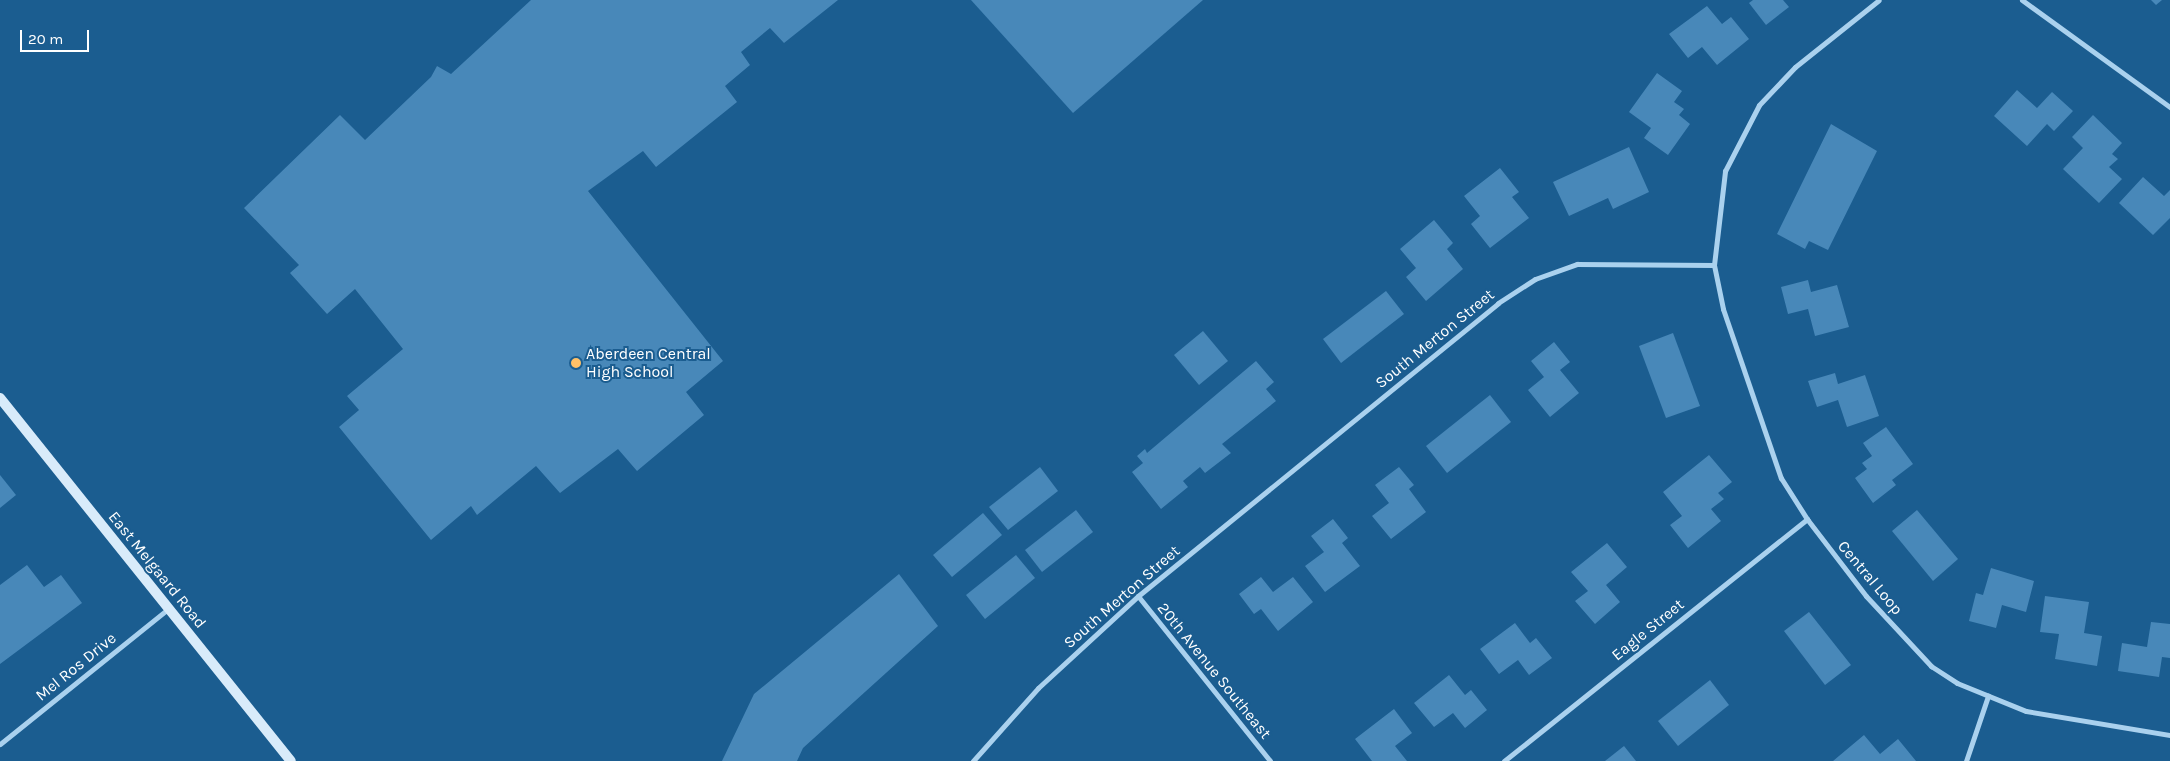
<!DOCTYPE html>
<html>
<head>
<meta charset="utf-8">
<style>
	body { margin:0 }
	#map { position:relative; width:2170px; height:761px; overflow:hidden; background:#1b5d90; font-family:Karla,sans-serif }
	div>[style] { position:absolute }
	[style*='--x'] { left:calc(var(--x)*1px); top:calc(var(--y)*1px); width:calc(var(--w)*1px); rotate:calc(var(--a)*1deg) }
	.building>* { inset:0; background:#4888b9 }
	.street>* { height:5px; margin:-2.5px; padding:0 2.5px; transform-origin:2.5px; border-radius:2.5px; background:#aad1ee }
	.secondary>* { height:10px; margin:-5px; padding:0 5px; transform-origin:5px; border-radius:5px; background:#d8ebfa }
	.dots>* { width:14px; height:14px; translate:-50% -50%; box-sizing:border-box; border:2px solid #1b5d90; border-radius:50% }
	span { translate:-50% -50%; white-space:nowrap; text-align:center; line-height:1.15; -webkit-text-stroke:4px #1b5d90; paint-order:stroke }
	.street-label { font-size:16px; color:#fff }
	.poi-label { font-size:16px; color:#fff }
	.left { translate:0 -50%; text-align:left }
	.scale { position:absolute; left:20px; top:30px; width:69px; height:22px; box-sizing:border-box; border:2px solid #fff; border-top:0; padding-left:6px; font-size:15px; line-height:18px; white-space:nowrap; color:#fff; -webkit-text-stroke:4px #1b5d90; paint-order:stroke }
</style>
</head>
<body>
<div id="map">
	<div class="building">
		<div style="clip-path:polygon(531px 0,838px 0,784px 43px,770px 28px,741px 52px,750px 65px,725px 86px,737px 102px,656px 167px,643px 151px,588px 191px,723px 361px,686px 392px,704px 415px,637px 471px,618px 449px,560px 493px,536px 466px,477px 515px,471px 506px,431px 540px,339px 427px,359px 410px,347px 396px,403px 349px,355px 289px,327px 314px,290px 273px,299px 265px,244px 208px,340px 115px,365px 140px,431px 77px,437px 66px,451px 74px)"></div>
		<div style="clip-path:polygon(971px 0,1203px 0,1073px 113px)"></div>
		<div style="clip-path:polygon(1753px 0,1783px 0,1789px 7px,1766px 25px,1749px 3px)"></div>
		<div style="clip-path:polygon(2151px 0,2162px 0,2156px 5px)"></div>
		<div style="clip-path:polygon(1707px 6px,1722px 24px,1731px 17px,1749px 39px,1717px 65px,1702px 47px,1688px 58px,1669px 34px)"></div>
		<div style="clip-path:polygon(1657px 73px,1682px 91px,1674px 102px,1684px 109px,1679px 115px,1690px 124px,1668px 155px,1644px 138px,1651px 128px,1629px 112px)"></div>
		<div style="clip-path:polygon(2017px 90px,2037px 108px,2052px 92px,2073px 111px,2054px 131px,2047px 124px,2027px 146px,1994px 116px)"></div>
		<div style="clip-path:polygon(2093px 115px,2122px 143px,2112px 154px,2118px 159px,2109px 167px,2122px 179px,2099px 203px,2063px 169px,2083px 148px,2072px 137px)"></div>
		<div style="clip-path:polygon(1831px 124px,1877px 151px,1828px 250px,1809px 241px,1805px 249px,1777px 234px)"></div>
		<div style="clip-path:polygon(1629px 147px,1649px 192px,1613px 209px,1608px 198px,1569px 216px,1553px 182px)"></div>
		<div style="clip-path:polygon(1500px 168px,1519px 192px,1512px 197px,1529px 218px,1490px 248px,1471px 224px,1480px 216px,1464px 196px)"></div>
		<div style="clip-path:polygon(2143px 177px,2164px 196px,2170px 190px,2170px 218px,2153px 235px,2119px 203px)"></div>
		<div style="clip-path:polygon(1434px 220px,1453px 243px,1447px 249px,1463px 269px,1426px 301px,1406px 277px,1416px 268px,1400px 249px)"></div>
		<div style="clip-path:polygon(1808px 280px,1811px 292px,1837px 285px,1849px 327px,1815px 336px,1808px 309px,1788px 314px,1781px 287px)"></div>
		<div style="clip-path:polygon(1386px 291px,1404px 314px,1341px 363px,1323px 339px)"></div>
		<div style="clip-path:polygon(1203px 331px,1228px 361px,1199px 385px,1174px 355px)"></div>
		<div style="clip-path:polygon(1673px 333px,1700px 406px,1666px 418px,1639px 346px)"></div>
		<div style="clip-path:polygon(1554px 342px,1570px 362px,1560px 370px,1579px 393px,1550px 417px,1528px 390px,1544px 377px,1531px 361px)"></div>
		<div style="clip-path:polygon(1256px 361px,1274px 382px,1266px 389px,1276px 401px,1222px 444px,1231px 453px,1205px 473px,1200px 467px,1183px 481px,1188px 487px,1161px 509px,1132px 472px,1143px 463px,1137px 456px,1145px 449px,1147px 453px)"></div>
		<div style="clip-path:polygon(1835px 373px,1838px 384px,1865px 375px,1879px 416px,1847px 427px,1838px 400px,1817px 407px,1808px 381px)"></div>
		<div style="clip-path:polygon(1490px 395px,1511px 422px,1447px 473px,1426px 446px)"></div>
		<div style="clip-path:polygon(1886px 427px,1913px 464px,1892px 480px,1896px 485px,1873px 503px,1855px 478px,1867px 469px,1862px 463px,1872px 456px,1863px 443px)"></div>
		<div style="clip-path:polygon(1709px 455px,1732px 482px,1718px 493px,1724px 499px,1711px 509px,1721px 521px,1688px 548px,1670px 525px,1682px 516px,1663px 492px)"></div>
		<div style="clip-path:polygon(1040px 467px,1058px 491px,1008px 530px,989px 507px)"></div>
		<div style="clip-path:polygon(1399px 467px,1414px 485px,1409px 489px,1426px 512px,1391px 539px,1372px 516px,1389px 503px,1375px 485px)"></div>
		<div style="clip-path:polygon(0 475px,16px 495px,0 508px)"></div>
		<div style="clip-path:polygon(1076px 510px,1093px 532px,1042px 572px,1025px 550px)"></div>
		<div style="clip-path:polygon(1917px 510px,1958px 559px,1933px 581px,1892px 531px)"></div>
		<div style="clip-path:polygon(983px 513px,1002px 535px,952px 577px,933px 555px)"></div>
		<div style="clip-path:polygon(1333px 519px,1348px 538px,1342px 543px,1360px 566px,1325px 592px,1305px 566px,1324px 552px,1311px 536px)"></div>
		<div style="clip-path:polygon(1607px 543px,1627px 567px,1606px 585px,1620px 602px,1595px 624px,1575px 601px,1588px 591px,1571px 572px)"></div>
		<div style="clip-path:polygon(1016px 555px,1035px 578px,985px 619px,966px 595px)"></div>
		<div style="clip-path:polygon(27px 565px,44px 587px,61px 575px,82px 603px,0 664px,0 585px)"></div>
		<div style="clip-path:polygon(1991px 568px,2034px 581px,2026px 612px,2002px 605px,1996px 628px,1969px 621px,1976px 593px,1983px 595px)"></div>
		<div style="clip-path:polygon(899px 574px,938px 626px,803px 748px,797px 761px,722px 761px,754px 694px)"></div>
		<div style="clip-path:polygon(1261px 577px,1273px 592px,1293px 577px,1313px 602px,1278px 631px,1261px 609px,1254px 614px,1239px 594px)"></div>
		<div style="clip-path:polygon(2045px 596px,2089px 602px,2084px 633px,2102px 636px,2097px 666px,2055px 659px,2059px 634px,2040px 632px)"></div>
		<div style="clip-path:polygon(1809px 612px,1851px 665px,1825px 685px,1784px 631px)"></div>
		<div style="clip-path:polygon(2151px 622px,2170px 624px,2170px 658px,2162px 657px,2159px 677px,2118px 671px,2122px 643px,2147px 647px)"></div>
		<div style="clip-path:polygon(1515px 623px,1530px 643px,1536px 638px,1552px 658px,1529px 675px,1518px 660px,1499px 674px,1480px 649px)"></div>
		<div style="clip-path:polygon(1449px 675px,1465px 695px,1471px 690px,1487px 710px,1465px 728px,1453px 713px,1434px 727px,1414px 703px)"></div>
		<div style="clip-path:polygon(1710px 680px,1729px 705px,1678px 746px,1658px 721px)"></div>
		<div style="clip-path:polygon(1394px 709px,1412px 733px,1395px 746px,1407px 761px,1372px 761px,1355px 739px)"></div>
		<div style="clip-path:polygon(1864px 735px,1880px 754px,1898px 739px,1916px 761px,1833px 761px)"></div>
		<div style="clip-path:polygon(1624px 746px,1636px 761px,1605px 761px)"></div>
	</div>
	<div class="street">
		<div style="--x:2022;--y:0;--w:183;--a:35.9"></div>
		<div style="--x:1714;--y:265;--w:45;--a:78.4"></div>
		<div style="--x:1723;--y:309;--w:179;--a:71.1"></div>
		<div style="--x:1781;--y:478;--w:49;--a:57.6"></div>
		<div style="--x:1807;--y:519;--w:97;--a:52.5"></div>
		<div style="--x:1866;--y:596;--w:96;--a:47.1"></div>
		<div style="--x:1931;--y:666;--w:31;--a:33"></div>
		<div style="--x:1957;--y:683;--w:74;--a:22.1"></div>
		<div style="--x:2026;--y:711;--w:146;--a:9.5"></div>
		<div style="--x:1138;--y:596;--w:211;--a:51.3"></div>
		<div style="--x:0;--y:744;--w:216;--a:-38.8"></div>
		<div style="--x:973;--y:761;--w:98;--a:-48.3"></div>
		<div style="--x:1038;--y:688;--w:136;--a:-42.6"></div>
		<div style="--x:1138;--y:596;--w:464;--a:-39.1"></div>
		<div style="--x:1498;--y:303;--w:44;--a:-33"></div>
		<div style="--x:1535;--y:279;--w:45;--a:-19.7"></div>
		<div style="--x:1577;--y:264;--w:137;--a:0.4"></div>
		<div style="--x:1714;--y:265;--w:95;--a:-83.3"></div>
		<div style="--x:1725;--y:171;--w:74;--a:-62.7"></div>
		<div style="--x:1759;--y:105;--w:52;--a:-46.5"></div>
		<div style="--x:1795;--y:67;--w:107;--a:-38.6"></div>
		<div style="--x:1504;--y:761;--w:388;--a:-38.6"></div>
		<div style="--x:1966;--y:761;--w:69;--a:-71.3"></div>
	</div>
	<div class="secondary">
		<div style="--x:0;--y:398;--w:465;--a:51.3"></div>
	</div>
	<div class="dots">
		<div style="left:576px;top:363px;background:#ffc168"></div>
	</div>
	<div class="street-label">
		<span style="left:1435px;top:339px;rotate:-39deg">South Merton Street</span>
		<span style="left:157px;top:570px;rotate:51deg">East Melgaard Road</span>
		<span style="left:1870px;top:578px;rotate:50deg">Central Loop</span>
		<span style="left:1122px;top:597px;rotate:-41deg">South Merton Street</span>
		<span style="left:1648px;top:630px;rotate:-39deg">Eagle Street</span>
		<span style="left:76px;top:667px;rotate:-39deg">Mel Ros Drive</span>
		<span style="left:1214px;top:671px;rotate:51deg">20th Avenue Southeast</span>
	</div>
	<div class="poi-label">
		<span class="left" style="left:586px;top:363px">Aberdeen Central<br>High School</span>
	</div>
	<div class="scale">20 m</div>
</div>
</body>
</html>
